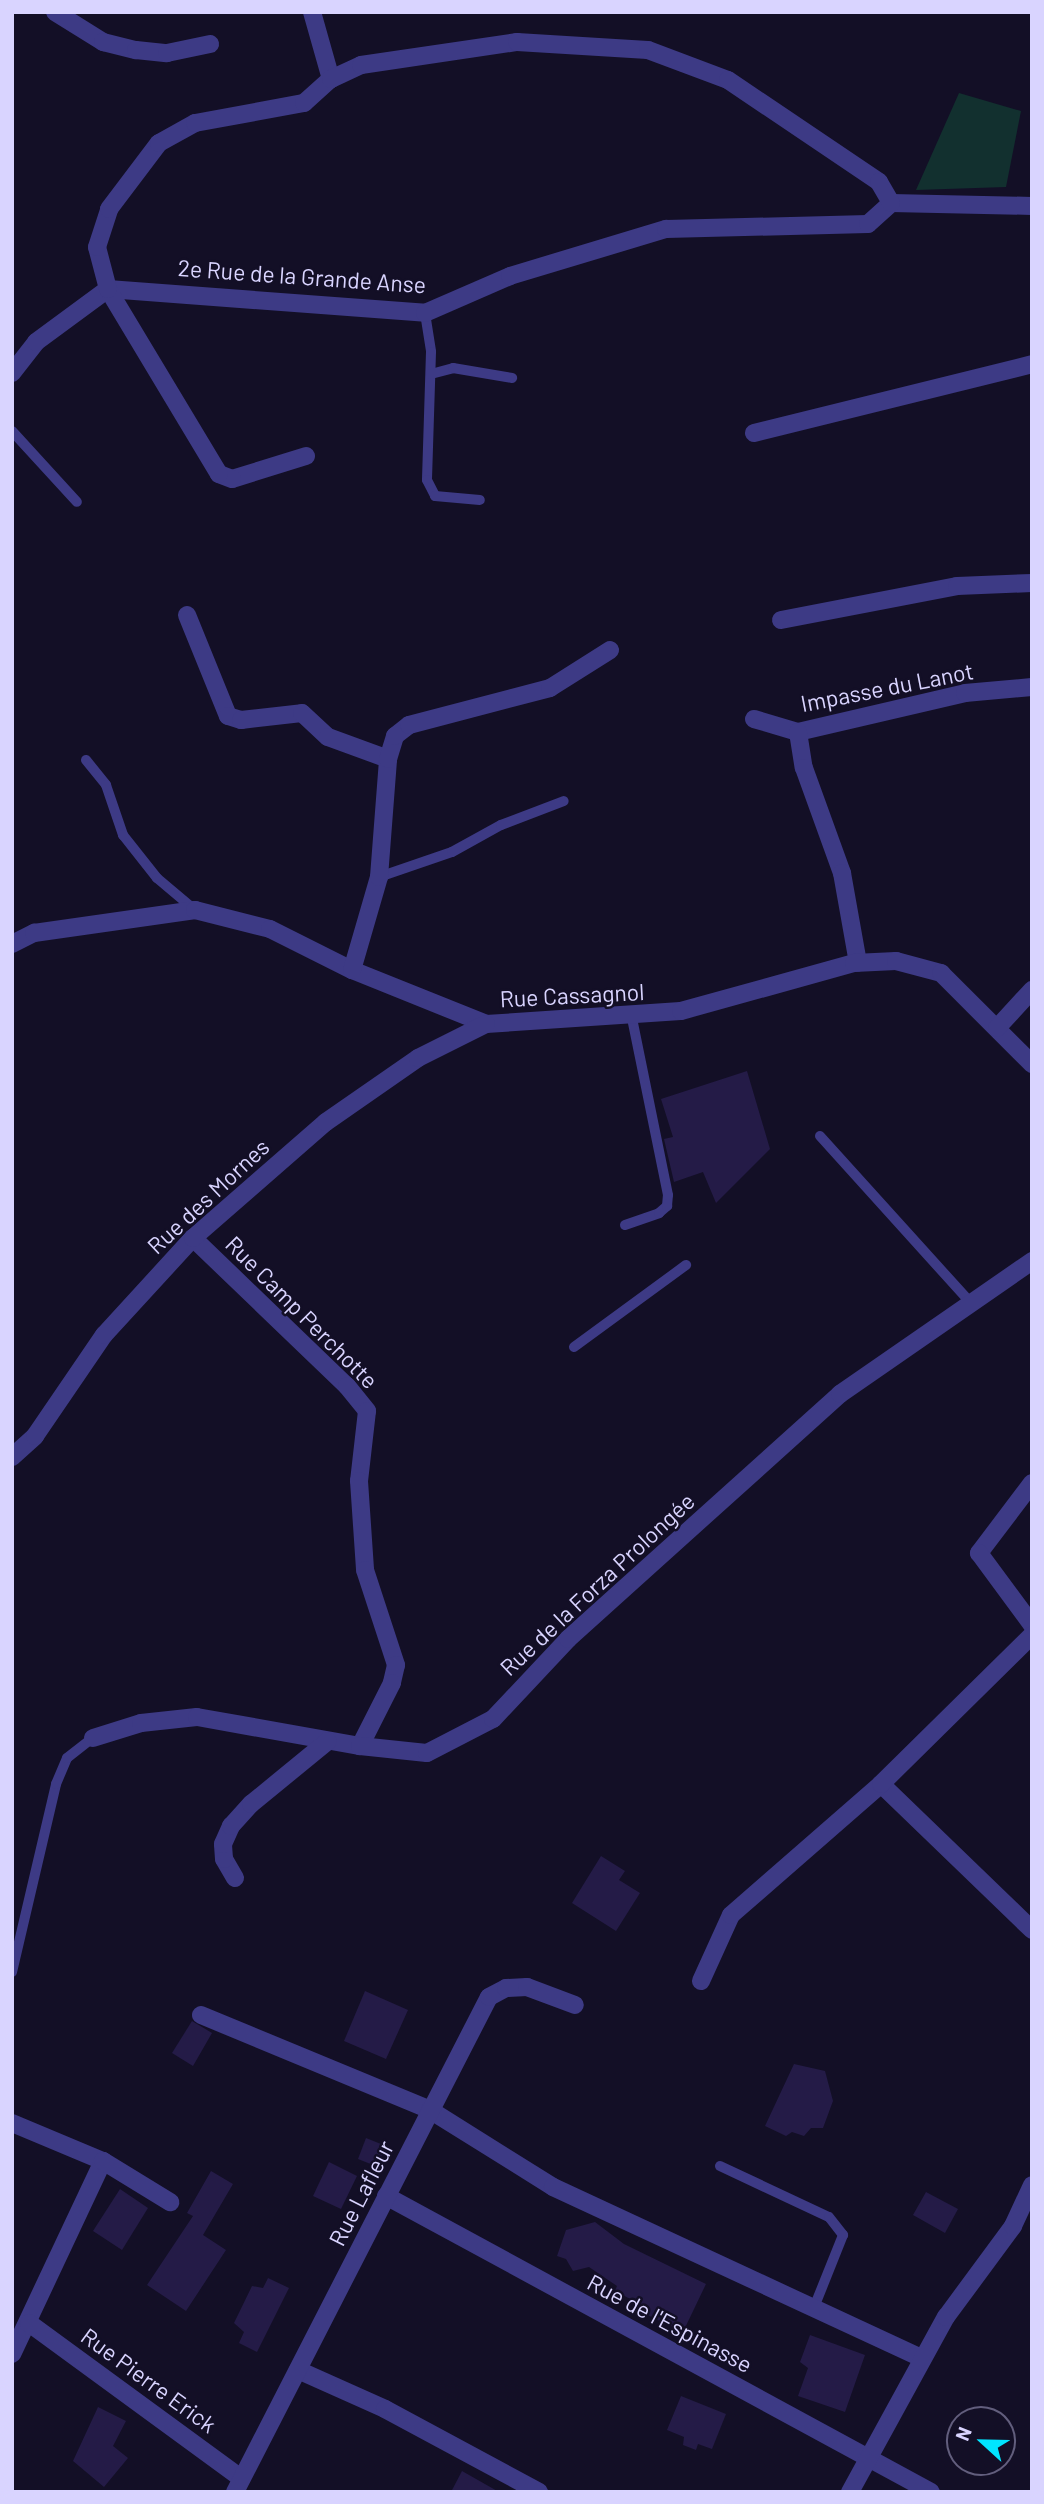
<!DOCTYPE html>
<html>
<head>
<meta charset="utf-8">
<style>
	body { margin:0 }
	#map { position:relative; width:1044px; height:2504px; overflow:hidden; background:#130f26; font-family:Barlow,sans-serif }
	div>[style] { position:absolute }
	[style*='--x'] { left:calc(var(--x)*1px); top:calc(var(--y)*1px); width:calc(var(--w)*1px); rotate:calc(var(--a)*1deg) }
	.green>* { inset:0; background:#12302f }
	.building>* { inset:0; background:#241b47 }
	.service>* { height:10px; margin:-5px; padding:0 5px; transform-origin:5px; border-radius:5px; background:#3d3a85 }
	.minor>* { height:18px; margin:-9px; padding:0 9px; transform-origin:9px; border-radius:9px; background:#3d3a85 }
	span { translate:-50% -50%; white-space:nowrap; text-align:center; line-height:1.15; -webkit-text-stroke:5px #130f26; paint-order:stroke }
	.street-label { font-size:23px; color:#d9d4ff }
	.frame { position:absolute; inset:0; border:14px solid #d9d4ff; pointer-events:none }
	.north { position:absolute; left:946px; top:2406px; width:70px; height:70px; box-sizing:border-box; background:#130f26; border:2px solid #625e7d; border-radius:50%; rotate:292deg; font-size:19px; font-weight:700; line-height:28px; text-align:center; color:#d9d4ff }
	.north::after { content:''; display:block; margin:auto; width:24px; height:32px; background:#00e5ff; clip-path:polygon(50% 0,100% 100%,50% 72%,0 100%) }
</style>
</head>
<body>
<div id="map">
	<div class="green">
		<div style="clip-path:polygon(959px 93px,1021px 111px,1006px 187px,916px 190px)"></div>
	</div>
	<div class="building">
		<div style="clip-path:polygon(747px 1071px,770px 1149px,716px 1203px,703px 1172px,674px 1182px,664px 1139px,673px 1137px,661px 1099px)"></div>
		<div style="clip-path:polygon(601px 1856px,625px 1871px,619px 1880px,640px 1893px,616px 1931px,572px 1903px)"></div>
		<div style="clip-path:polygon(365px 1991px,408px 2010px,386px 2059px,344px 2041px)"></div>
		<div style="clip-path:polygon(192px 2021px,212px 2033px,193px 2066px,172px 2053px)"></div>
		<div style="clip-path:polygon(794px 2064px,825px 2071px,833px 2101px,823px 2128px,811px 2128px,804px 2136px,792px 2132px,786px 2136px,765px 2126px)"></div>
		<div style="clip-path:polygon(366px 2138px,386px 2146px,378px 2167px,358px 2159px)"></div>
		<div style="clip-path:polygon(329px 2162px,357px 2176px,341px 2209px,313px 2196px)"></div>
		<div style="clip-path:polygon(211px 2171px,233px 2184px,203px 2235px,226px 2250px,186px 2311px,147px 2285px,193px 2216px,187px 2213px)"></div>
		<div style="clip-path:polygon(120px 2189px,148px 2208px,122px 2250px,93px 2231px)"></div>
		<div style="clip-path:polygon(926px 2192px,958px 2209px,945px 2233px,913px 2215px)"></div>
		<div style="clip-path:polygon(595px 2222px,624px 2244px,706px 2284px,683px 2332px,635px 2309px,638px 2303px,615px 2291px,617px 2286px,589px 2267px,573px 2271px,566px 2259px,557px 2256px,566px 2230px)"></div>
		<div style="clip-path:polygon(268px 2278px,289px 2288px,257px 2352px,239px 2343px,244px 2332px,234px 2323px,252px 2286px,263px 2288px)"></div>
		<div style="clip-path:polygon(810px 2335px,865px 2355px,845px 2412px,798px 2396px,808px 2368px,800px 2362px)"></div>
		<div style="clip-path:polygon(681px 2396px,726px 2414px,712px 2449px,698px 2444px,696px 2450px,683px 2445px,684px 2437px,667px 2430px)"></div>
		<div style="clip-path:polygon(98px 2407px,126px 2421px,113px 2446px,128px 2458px,104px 2487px,73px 2461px)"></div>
		<div style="clip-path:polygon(462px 2471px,499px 2492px,451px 2492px)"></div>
	</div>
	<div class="service">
		<div style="--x:425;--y:313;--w:39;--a:81"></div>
		<div style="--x:431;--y:352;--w:128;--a:91.8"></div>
		<div style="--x:427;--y:480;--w:18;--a:63"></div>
		<div style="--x:435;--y:496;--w:45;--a:5.1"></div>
		<div style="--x:431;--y:374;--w:23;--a:-15"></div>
		<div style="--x:453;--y:368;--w:60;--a:9.6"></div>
		<div style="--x:12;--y:431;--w:96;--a:47.5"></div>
		<div style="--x:86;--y:760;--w:32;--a:51"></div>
		<div style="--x:106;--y:785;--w:53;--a:71.2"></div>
		<div style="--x:123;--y:835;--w:55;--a:51.7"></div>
		<div style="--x:157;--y:878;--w:50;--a:40.1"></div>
		<div style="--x:379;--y:877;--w:77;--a:-18.9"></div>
		<div style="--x:452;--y:852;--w:56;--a:-28.9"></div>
		<div style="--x:501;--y:825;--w:67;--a:-20.9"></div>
		<div style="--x:820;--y:1136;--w:225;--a:47.9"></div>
		<div style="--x:625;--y:1225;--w:36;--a:-19"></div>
		<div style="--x:659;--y:1213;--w:11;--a:-41"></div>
		<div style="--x:667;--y:1206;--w:11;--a:-85"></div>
		<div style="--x:668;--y:1195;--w:181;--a:-101.5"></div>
		<div style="--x:574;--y:1347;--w:139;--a:-36.2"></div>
		<div style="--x:12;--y:1972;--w:193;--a:-76.8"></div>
		<div style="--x:56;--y:1784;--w:28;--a:-67"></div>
		<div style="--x:67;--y:1758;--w:33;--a:-38"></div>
		<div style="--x:720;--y:2166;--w:120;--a:25.1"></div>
		<div style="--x:829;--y:2217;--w:23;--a:52"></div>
		<div style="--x:843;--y:2235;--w:81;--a:111.8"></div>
	</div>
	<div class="minor">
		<div style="--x:55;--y:12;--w:57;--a:32"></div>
		<div style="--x:103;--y:42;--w:34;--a:14"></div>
		<div style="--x:136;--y:50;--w:31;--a:6"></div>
		<div style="--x:167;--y:53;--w:44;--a:-11.8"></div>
		<div style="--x:312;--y:12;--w:70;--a:74.2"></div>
		<div style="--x:891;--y:203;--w:141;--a:1.2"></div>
		<div style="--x:12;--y:373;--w:39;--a:-52"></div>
		<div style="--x:36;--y:342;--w:89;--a:-36.4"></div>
		<div style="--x:108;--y:289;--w:318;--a:4.3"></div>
		<div style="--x:425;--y:313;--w:93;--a:-23.5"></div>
		<div style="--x:510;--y:276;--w:163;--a:-16.8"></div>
		<div style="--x:666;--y:229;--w:202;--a:-1.4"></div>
		<div style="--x:868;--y:224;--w:31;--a:-42"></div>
		<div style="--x:754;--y:433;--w:286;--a:-13.9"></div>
		<div style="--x:306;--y:456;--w:77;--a:162.7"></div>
		<div style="--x:232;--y:479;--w:14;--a:-159"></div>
		<div style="--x:219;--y:474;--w:216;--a:-121"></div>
		<div style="--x:108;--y:289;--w:43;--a:-104.7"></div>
		<div style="--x:97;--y:247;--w:40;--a:-72"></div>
		<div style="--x:109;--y:209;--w:83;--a:-52.9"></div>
		<div style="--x:159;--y:143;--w:41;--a:-29.1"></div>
		<div style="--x:195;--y:123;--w:111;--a:-10.4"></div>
		<div style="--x:304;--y:103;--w:36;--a:-42"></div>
		<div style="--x:331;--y:79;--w:33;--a:-25"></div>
		<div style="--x:361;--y:65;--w:158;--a:-8.4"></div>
		<div style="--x:517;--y:42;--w:131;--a:3.5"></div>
		<div style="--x:648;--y:50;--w:85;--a:20.6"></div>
		<div style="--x:728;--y:80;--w:182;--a:34"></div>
		<div style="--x:879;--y:182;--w:24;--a:60"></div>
		<div style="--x:187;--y:615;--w:109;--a:67.9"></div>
		<div style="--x:228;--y:716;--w:14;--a:17"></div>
		<div style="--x:241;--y:720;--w:61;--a:-6.5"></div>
		<div style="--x:302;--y:713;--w:35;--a:43"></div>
		<div style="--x:328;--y:737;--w:64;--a:20.1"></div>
		<div style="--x:781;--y:620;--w:179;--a:-10.9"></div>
		<div style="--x:957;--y:586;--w:75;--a:-2.3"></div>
		<div style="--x:754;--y:719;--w:46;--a:16.5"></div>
		<div style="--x:798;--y:732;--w:171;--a:-13.1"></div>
		<div style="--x:965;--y:693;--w:67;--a:-5.1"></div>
		<div style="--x:798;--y:732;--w:36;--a:81"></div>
		<div style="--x:804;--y:768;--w:112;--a:70.1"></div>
		<div style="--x:842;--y:873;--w:91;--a:79.9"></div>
		<div style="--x:12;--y:944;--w:25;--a:-27"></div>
		<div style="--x:34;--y:933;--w:163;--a:-8.1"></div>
		<div style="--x:195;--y:910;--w:77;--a:14.2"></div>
		<div style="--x:270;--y:929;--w:92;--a:26.6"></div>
		<div style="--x:352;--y:970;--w:144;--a:21.9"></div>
		<div style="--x:486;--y:1024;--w:195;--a:-3.8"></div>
		<div style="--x:681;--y:1011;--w:180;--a:-15.5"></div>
		<div style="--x:854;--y:963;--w:42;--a:-2.7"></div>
		<div style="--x:896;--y:961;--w:47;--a:14.9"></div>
		<div style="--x:941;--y:973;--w:129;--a:45"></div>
		<div style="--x:352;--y:970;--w:97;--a:-73.8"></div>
		<div style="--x:379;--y:877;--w:118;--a:-85.6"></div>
		<div style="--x:388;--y:759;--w:24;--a:-73"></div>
		<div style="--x:395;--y:736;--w:18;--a:-38"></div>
		<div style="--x:409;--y:725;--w:146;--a:-14.7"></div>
		<div style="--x:550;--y:688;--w:71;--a:-32.3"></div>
		<div style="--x:997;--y:1028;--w:52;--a:-47.4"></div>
		<div style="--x:193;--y:1238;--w:214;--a:43.9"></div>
		<div style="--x:347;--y:1386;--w:32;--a:51"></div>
		<div style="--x:367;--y:1411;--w:70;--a:96.5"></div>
		<div style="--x:359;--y:1481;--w:89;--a:86.1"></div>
		<div style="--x:365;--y:1570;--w:100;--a:71.9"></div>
		<div style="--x:396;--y:1665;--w:18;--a:103"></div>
		<div style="--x:392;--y:1683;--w:71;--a:116.9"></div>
		<div style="--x:12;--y:1457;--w:31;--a:-42"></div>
		<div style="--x:35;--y:1436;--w:122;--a:-55.7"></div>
		<div style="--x:104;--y:1335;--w:132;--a:-47.5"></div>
		<div style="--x:193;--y:1238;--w:176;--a:-41.1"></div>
		<div style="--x:326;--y:1122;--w:112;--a:-34.8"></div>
		<div style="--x:418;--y:1058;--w:76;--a:-26.6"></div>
		<div style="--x:1032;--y:1483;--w:88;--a:127.1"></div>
		<div style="--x:979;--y:1553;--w:89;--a:53.6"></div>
		<div style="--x:93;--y:1738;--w:50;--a:-17.4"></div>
		<div style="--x:141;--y:1723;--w:56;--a:-6.1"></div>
		<div style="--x:197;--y:1717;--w:166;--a:10.1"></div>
		<div style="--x:360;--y:1746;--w:67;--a:6"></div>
		<div style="--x:427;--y:1753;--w:74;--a:-27.3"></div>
		<div style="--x:493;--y:1719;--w:110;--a:-46.8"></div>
		<div style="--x:568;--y:1639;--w:366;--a:-42"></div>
		<div style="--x:840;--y:1394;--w:234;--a:-34.7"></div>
		<div style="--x:881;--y:1784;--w:210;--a:44"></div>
		<div style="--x:235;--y:1878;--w:22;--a:-120"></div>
		<div style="--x:224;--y:1859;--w:15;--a:-94"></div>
		<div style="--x:223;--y:1844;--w:20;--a:-66"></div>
		<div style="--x:231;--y:1826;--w:30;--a:-48"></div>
		<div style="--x:251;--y:1804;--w:99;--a:-39.3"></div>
		<div style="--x:701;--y:1981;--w:72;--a:-65.6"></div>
		<div style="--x:731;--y:1915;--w:199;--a:-41.1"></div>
		<div style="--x:881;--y:1784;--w:212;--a:-44.6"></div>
		<div style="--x:201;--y:2015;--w:248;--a:22.5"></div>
		<div style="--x:430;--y:2110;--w:145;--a:32"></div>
		<div style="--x:553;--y:2187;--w:407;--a:24.9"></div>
		<div style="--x:12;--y:2123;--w:99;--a:22.7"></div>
		<div style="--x:103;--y:2161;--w:213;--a:115.2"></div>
		<div style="--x:103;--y:2161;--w:79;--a:31.5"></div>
		<div style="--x:386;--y:2196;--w:620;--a:28.51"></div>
		<div style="--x:29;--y:2323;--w:263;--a:36.2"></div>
		<div style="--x:298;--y:2370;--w:95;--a:24.1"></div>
		<div style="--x:385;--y:2409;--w:175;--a:28.3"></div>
		<div style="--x:235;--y:2492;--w:556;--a:-62.84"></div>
		<div style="--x:489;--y:1997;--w:19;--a:-28"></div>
		<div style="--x:506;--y:1988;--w:21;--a:-3"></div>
		<div style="--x:527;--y:1987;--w:51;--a:20.6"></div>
		<div style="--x:850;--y:2492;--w:200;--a:-61.3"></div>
		<div style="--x:946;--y:2317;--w:113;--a:-53.6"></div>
		<div style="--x:1013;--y:2226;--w:45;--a:-65.1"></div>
	</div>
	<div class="street-label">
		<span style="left:302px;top:276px;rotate:4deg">2e Rue de la Grande Anse</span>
		<span style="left:887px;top:687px;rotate:-11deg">Impasse du Lanot</span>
		<span style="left:572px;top:995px;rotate:-3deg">Rue Cassagnol</span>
		<span style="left:208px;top:1196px;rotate:-43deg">Rue des Mornes</span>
		<span style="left:302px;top:1312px;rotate:45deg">Rue Camp Perchotte</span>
		<span style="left:597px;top:1584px;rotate:-43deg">Rue de la Forza Prolongée</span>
		<span style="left:361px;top:2193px;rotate:-63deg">Rue Lafleur</span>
		<span style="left:670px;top:2323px;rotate:28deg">Rue de l'Espinasse</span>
		<span style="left:149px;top:2380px;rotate:36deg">Rue Pierre Erick</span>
	</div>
	<div class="frame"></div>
	<div class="north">N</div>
</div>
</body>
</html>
